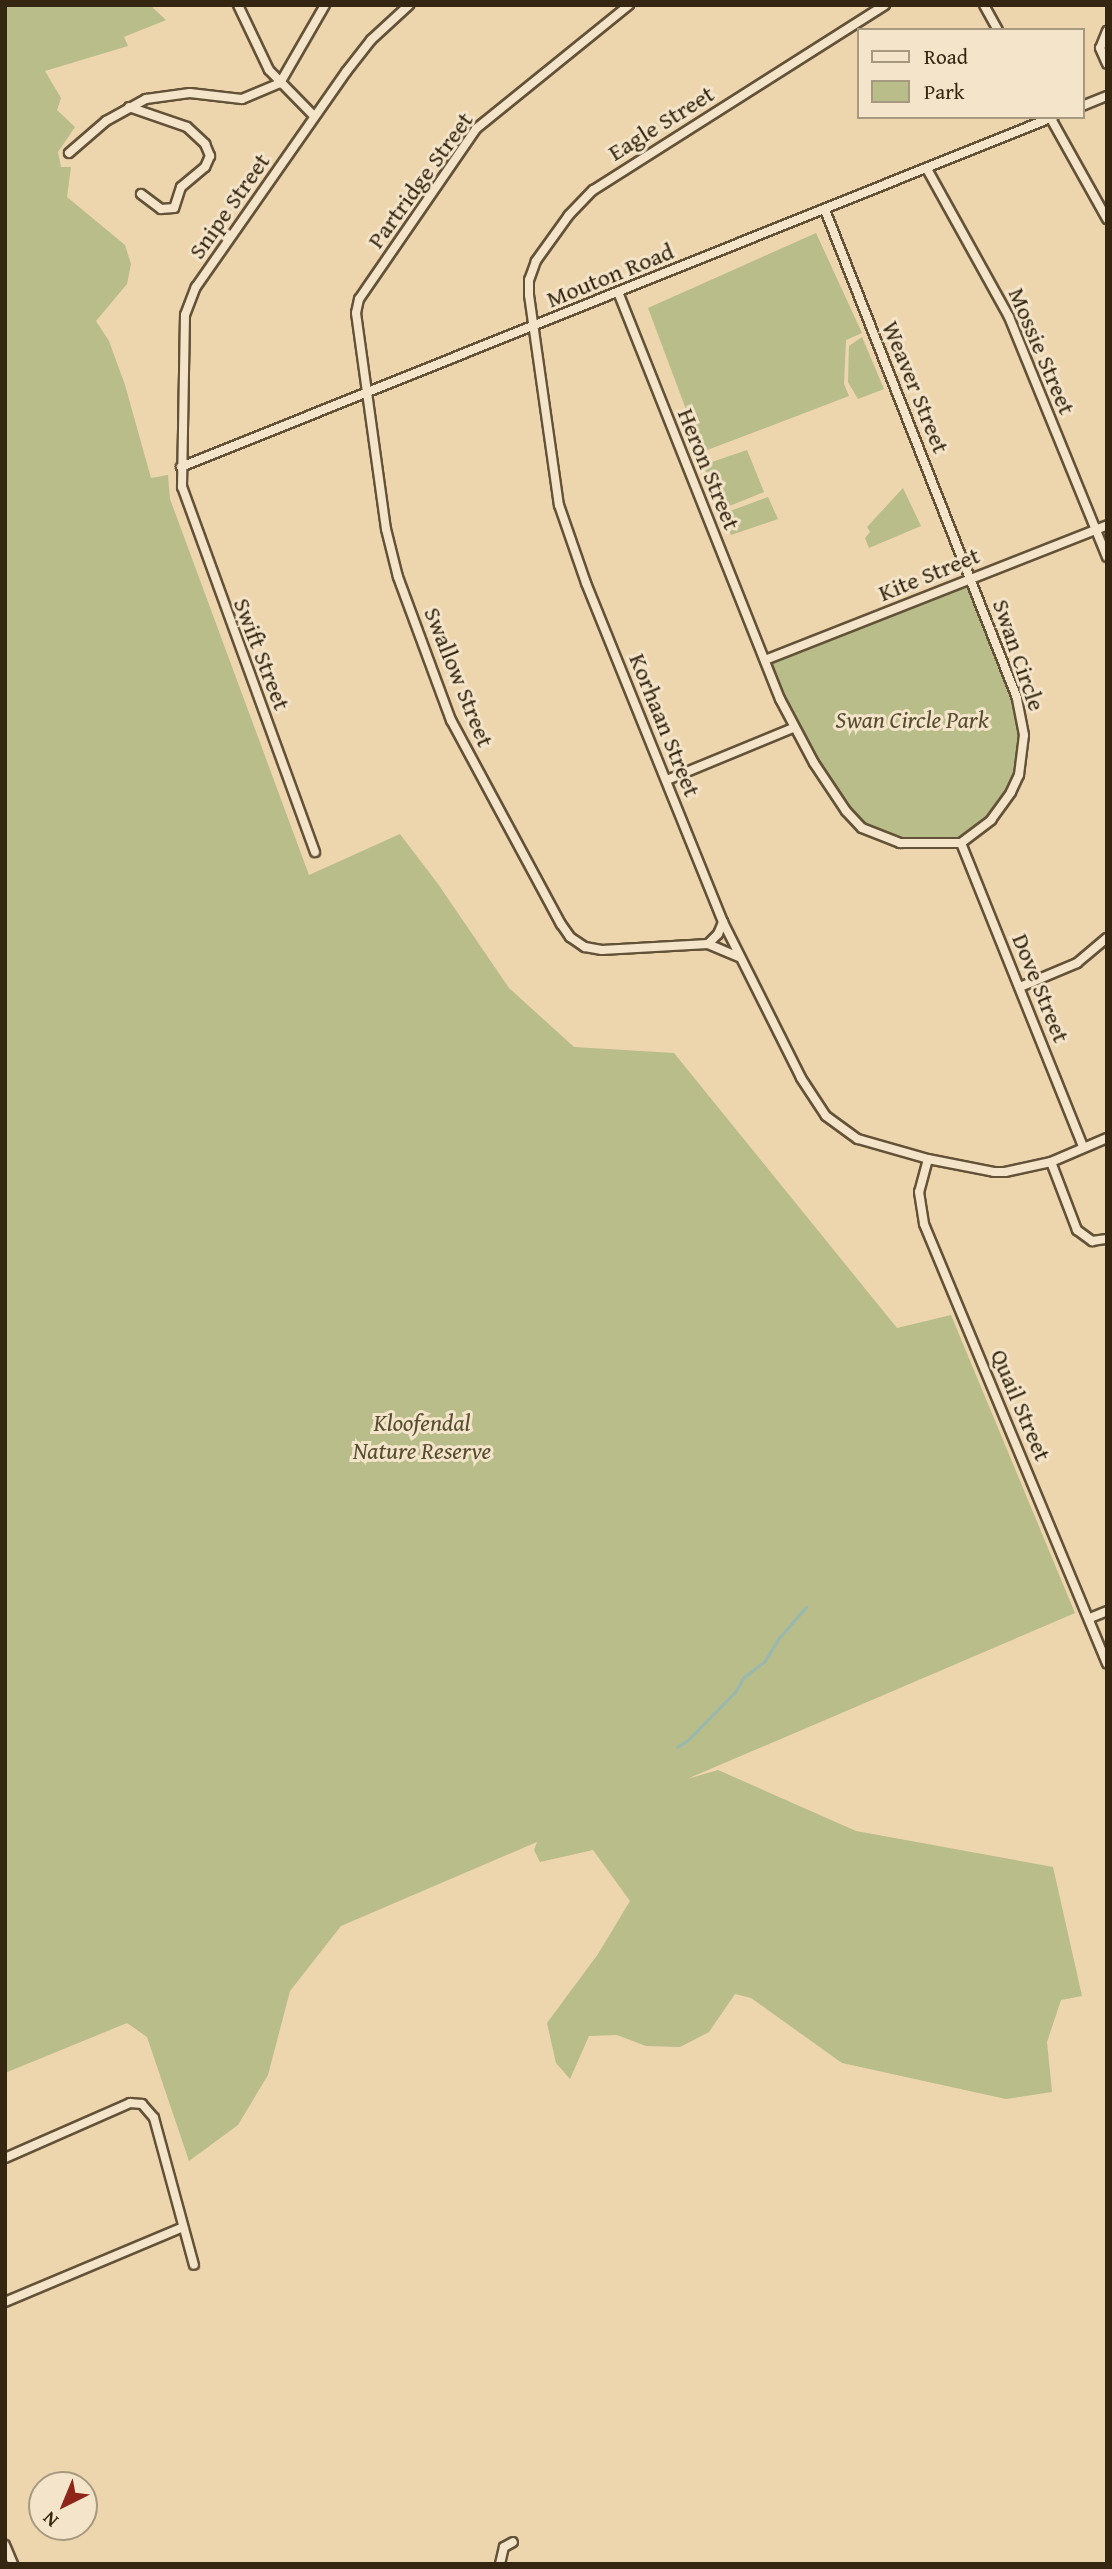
<!DOCTYPE html>
<html>
<head>
<meta charset="utf-8">
<style>
	body { margin:0 }
	#map { position:relative; width:1112px; height:2569px; overflow:hidden; background:#edd5ad; font-family:"Gentium Book Plus",serif }
	div>[style] { position:absolute }
	[style*='--x'] { left:calc(var(--x)*1px); top:calc(var(--y)*1px); width:calc(var(--w)*1px); rotate:calc(var(--a)*1deg) }
	.green>* { inset:0; background:#b8bd8a }
	.stream>* { height:2.5px; margin:-1.25px; padding:0 1.25px; transform-origin:1.25px; border-radius:1.25px; background:#99b8ae }
	.roads { filter:drop-shadow(2px 0 #635238) drop-shadow(-2px 0 #635238) drop-shadow(0 2px #635238) drop-shadow(0 -2px #635238) }
	.street>* { height:8px; margin:-4px; padding:0 4px; transform-origin:4px; border-radius:4px; background:#f3e4ca }
	span { translate:-50% -50%; white-space:nowrap; text-align:center; line-height:1.15; -webkit-text-stroke:6px #f3e4ca; paint-order:stroke }
	.street-label { font-size:24px; color:#352611 }
	.park-label { font-size:24px; color:#564c2f; font-style:italic }
	.frame { position:absolute; inset:0; border:7px solid #352611; pointer-events:none }
	.legend { position:absolute; left:857px; top:28px; width:228px; height:91px; box-sizing:border-box; background:#f3e4ca; border:2px solid #a79880; margin:0; padding:9px 12px; list-style:none; font-size:21px; color:#352611 }
	.legend li { display:flex; align-items:center; gap:14px; height:35px }
	.legend b { width:35px; border:2px solid #a79880 }
	.north { position:absolute; left:28px; top:2471px; width:70px; height:70px; box-sizing:border-box; background:#f3e4ca; border:2px solid #a79880; border-radius:50%; rotate:223deg; font-size:19px; font-weight:700; line-height:28px; text-align:center; color:#352611 }
	.north::after { content:''; display:block; margin:auto; width:24px; height:32px; background:#8f2418; clip-path:polygon(50% 0,100% 100%,50% 72%,0 100%) }
</style>
</head>
<body>
<div id="map">
	<div class="green">
		<div style="clip-path:polygon(5px 5px,150px 5px,166px 20px,124px 37px,128px 46px,45px 71px,61px 98px,57px 110px,75px 127px,58px 152px,61px 167px,71px 167px,67px 197px,125px 245px,131px 264px,127px 284px,96px 321px,109px 341px,125px 385px,151px 478px,168px 475px,170px 499px,309px 875px,400px 834px,438px 884px,509px 988px,574px 1047px,674px 1053px,897px 1328px,951px 1315px,1075px 1613px,687px 1779px,718px 1770px,856px 1831px,1053px 1867px,1082px 1996px,1061px 2000px,1047px 2042px,1052px 2092px,1006px 2099px,842px 2063px,751px 1998px,735px 1994px,709px 2032px,680px 2047px,646px 2046px,617px 2035px,589px 2036px,570px 2079px,556px 2063px,547px 2023px,598px 1954px,630px 1901px,593px 1850px,540px 1862px,534px 1850px,537px 1842px,341px 1926px,290px 1991px,268px 2075px,238px 2125px,189px 2161px,147px 2037px,127px 2023px,5px 2073px)"></div>
		<div style="clip-path:polygon(816px 233px,862px 333px,846px 340px,844px 384px,849px 396px,702px 452px,648px 308px)"></div>
		<div style="clip-path:polygon(862px 337px,884px 389px,858px 399px,848px 382px,849px 346px)"></div>
		<div style="clip-path:polygon(747px 450px,764px 492px,722px 509px,703px 465px)"></div>
		<div style="clip-path:polygon(903px 488px,921px 526px,869px 548px,865px 538px,870px 532px,867px 527px)"></div>
		<div style="clip-path:polygon(768px 497px,778px 519px,731px 535px,722px 514px)"></div>
		<div style="clip-path:polygon(972px 578px,1017px 698px,1023px 758px,1004px 804px,961px 843px,912px 844px,862px 828px,814px 763px,765px 660px)"></div>
	</div>
	<div class="stream">
		<div style="--x:677;--y:1747;--w:13;--a:-32"></div>
		<div style="--x:688;--y:1740;--w:67;--a:-45.6"></div>
		<div style="--x:735;--y:1692;--w:17;--a:-59"></div>
		<div style="--x:744;--y:1677;--w:26;--a:-37"></div>
		<div style="--x:765;--y:1661;--w:27;--a:-59"></div>
		<div style="--x:779;--y:1638;--w:41;--a:-48.9"></div>
	</div>
	<div class="roads">
		<div class="street">
			<div style="--x:238;--y:5;--w:72;--a:64.5"></div>
			<div style="--x:269;--y:70;--w:64;--a:45.6"></div>
			<div style="--x:629;--y:5;--w:197;--a:141"></div>
			<div style="--x:476;--y:129;--w:206;--a:124.5"></div>
			<div style="--x:359;--y:299;--w:14;--a:102"></div>
			<div style="--x:356;--y:313;--w:218;--a:82.1"></div>
			<div style="--x:386;--y:529;--w:49;--a:76"></div>
			<div style="--x:398;--y:577;--w:153;--a:69.7"></div>
			<div style="--x:451;--y:720;--w:232;--a:61.7"></div>
			<div style="--x:561;--y:924;--w:16;--a:55"></div>
			<div style="--x:570;--y:937;--w:18;--a:34"></div>
			<div style="--x:585;--y:947;--w:17;--a:10"></div>
			<div style="--x:602;--y:950;--w:106;--a:-3.2"></div>
			<div style="--x:708;--y:944;--w:33;--a:23"></div>
			<div style="--x:885;--y:5;--w:346;--a:147.6"></div>
			<div style="--x:593;--y:190;--w:35;--a:134"></div>
			<div style="--x:569;--y:215;--w:57;--a:125.7"></div>
			<div style="--x:536;--y:261;--w:20;--a:110"></div>
			<div style="--x:529;--y:280;--w:15;--a:90"></div>
			<div style="--x:529;--y:295;--w:212;--a:81.9"></div>
			<div style="--x:559;--y:505;--w:83;--a:70.9"></div>
			<div style="--x:586;--y:583;--w:366;--a:68"></div>
			<div style="--x:723;--y:922;--w:174;--a:63.4"></div>
			<div style="--x:801;--y:1078;--w:45;--a:56.7"></div>
			<div style="--x:826;--y:1116;--w:39;--a:36"></div>
			<div style="--x:858;--y:1139;--w:73;--a:15.9"></div>
			<div style="--x:928;--y:1159;--w:67;--a:11.1"></div>
			<div style="--x:994;--y:1172;--w:11;--a:0"></div>
			<div style="--x:1005;--y:1172;--w:47;--a:-12.3"></div>
			<div style="--x:1051;--y:1162;--w:61;--a:-23.2"></div>
			<div style="--x:984;--y:5;--w:29;--a:61"></div>
			<div style="--x:1107;--y:31;--w:18;--a:112"></div>
			<div style="--x:1100;--y:48;--w:17;--a:66"></div>
			<div style="--x:1082;--y:106;--w:27;--a:-22"></div>
			<div style="--x:129;--y:107;--w:61;--a:19"></div>
			<div style="--x:187;--y:127;--w:25;--a:43"></div>
			<div style="--x:205;--y:144;--w:13;--a:67"></div>
			<div style="--x:210;--y:156;--w:12;--a:114"></div>
			<div style="--x:205;--y:167;--w:31;--a:140"></div>
			<div style="--x:181;--y:187;--w:22;--a:108"></div>
			<div style="--x:174;--y:208;--w:13;--a:176"></div>
			<div style="--x:161;--y:209;--w:25;--a:-143"></div>
			<div style="--x:1050;--y:117;--w:117;--a:60.8"></div>
			<div style="--x:69;--y:153;--w:49;--a:-40.9"></div>
			<div style="--x:106;--y:121;--w:46;--a:-28.8"></div>
			<div style="--x:146;--y:99;--w:44;--a:-7.8"></div>
			<div style="--x:190;--y:93;--w:52;--a:6.6"></div>
			<div style="--x:242;--y:99;--w:41;--a:-22.8"></div>
			<div style="--x:280;--y:83;--w:90;--a:-60"></div>
			<div style="--x:927;--y:169;--w:169;--a:61"></div>
			<div style="--x:1009;--y:317;--w:259;--a:67.8"></div>
			<div style="--x:618;--y:292;--w:438;--a:68.3"></div>
			<div style="--x:780;--y:699;--w:72;--a:62"></div>
			<div style="--x:814;--y:763;--w:58;--a:56.3"></div>
			<div style="--x:846;--y:811;--w:23;--a:47"></div>
			<div style="--x:862;--y:828;--w:41;--a:21.5"></div>
			<div style="--x:900;--y:843;--w:61;--a:0"></div>
			<div style="--x:961;--y:843;--w:38;--a:-37"></div>
			<div style="--x:991;--y:820;--w:34;--a:-54"></div>
			<div style="--x:1011;--y:792;--w:19;--a:-65"></div>
			<div style="--x:1019;--y:775;--w:40;--a:-82.9"></div>
			<div style="--x:1024;--y:735;--w:38;--a:-101"></div>
			<div style="--x:1017;--y:698;--w:524;--a:-111.48"></div>
			<div style="--x:181;--y:467;--w:940;--a:-21.87"></div>
			<div style="--x:765;--y:660;--w:368;--a:-21.5"></div>
			<div style="--x:667;--y:780;--w:136;--a:-22.4"></div>
			<div style="--x:961;--y:843;--w:328;--a:68.1"></div>
			<div style="--x:315;--y:852;--w:388;--a:-110"></div>
			<div style="--x:182;--y:487;--w:172;--a:-89"></div>
			<div style="--x:185;--y:315;--w:30;--a:-69"></div>
			<div style="--x:196;--y:287;--w:262;--a:-55.1"></div>
			<div style="--x:346;--y:72;--w:41;--a:-52"></div>
			<div style="--x:371;--y:40;--w:52;--a:-42.6"></div>
			<div style="--x:708;--y:944;--w:14;--a:-45"></div>
			<div style="--x:718;--y:934;--w:13;--a:-67"></div>
			<div style="--x:1020;--y:987;--w:62;--a:-22.8"></div>
			<div style="--x:1077;--y:963;--w:39;--a:-40"></div>
			<div style="--x:928;--y:1159;--w:34;--a:105"></div>
			<div style="--x:919;--y:1192;--w:32;--a:81"></div>
			<div style="--x:924;--y:1224;--w:476;--a:67.4"></div>
			<div style="--x:1051;--y:1162;--w:73;--a:69.1"></div>
			<div style="--x:1077;--y:1230;--w:19;--a:36"></div>
			<div style="--x:1092;--y:1241;--w:15;--a:-8"></div>
			<div style="--x:1090;--y:1618;--w:18;--a:-22"></div>
			<div style="--x:5;--y:2158;--w:137;--a:-23.7"></div>
			<div style="--x:130;--y:2103;--w:12;--a:5"></div>
			<div style="--x:142;--y:2104;--w:18;--a:49"></div>
			<div style="--x:154;--y:2118;--w:152;--a:74.8"></div>
			<div style="--x:5;--y:2302;--w:193;--a:-22.8"></div>
			<div style="--x:5;--y:2545;--w:21;--a:67"></div>
			<div style="--x:500;--y:2564;--w:17;--a:-77"></div>
			<div style="--x:504;--y:2547;--w:10;--a:-29"></div>
		</div>
	</div>
	<div class="street-label">
		<span style="left:661px;top:123px;rotate:-32deg">Eagle Street</span>
		<span style="left:420px;top:180px;rotate:-54deg">Partridge Street</span>
		<span style="left:229px;top:206px;rotate:-55deg">Snipe Street</span>
		<span style="left:610px;top:275px;rotate:-22deg">Mouton Road</span>
		<span style="left:1042px;top:351px;rotate:67deg">Mossie Street</span>
		<span style="left:916px;top:387px;rotate:68deg">Weaver Street</span>
		<span style="left:709px;top:469px;rotate:68deg">Heron Street</span>
		<span style="left:929px;top:574px;rotate:-22deg">Kite Street</span>
		<span style="left:262px;top:654px;rotate:69deg">Swift Street</span>
		<span style="left:1019px;top:655px;rotate:71deg">Swan Circle</span>
		<span style="left:459px;top:677px;rotate:68deg">Swallow Street</span>
		<span style="left:665px;top:725px;rotate:68deg">Korhaan Street</span>
		<span style="left:1041px;top:988px;rotate:68deg">Dove Street</span>
		<span style="left:1021px;top:1405px;rotate:67deg">Quail Street</span>
	</div>
	<div class="park-label">
		<span style="left:912px;top:720px">Swan Circle Park</span>
		<span style="left:422px;top:1437px">Kloofendal<br>Nature Reserve</span>
	</div>
	<div class="frame"></div>
	<ul class="legend">
	<li><b style="height:9px;background:#f3e4ca"></b>Road</li>
	<li><b style="height:19px;background:#b8bd8a"></b>Park</li>
	</ul>
	<div class="north">N</div>
</div>
</body>
</html>
